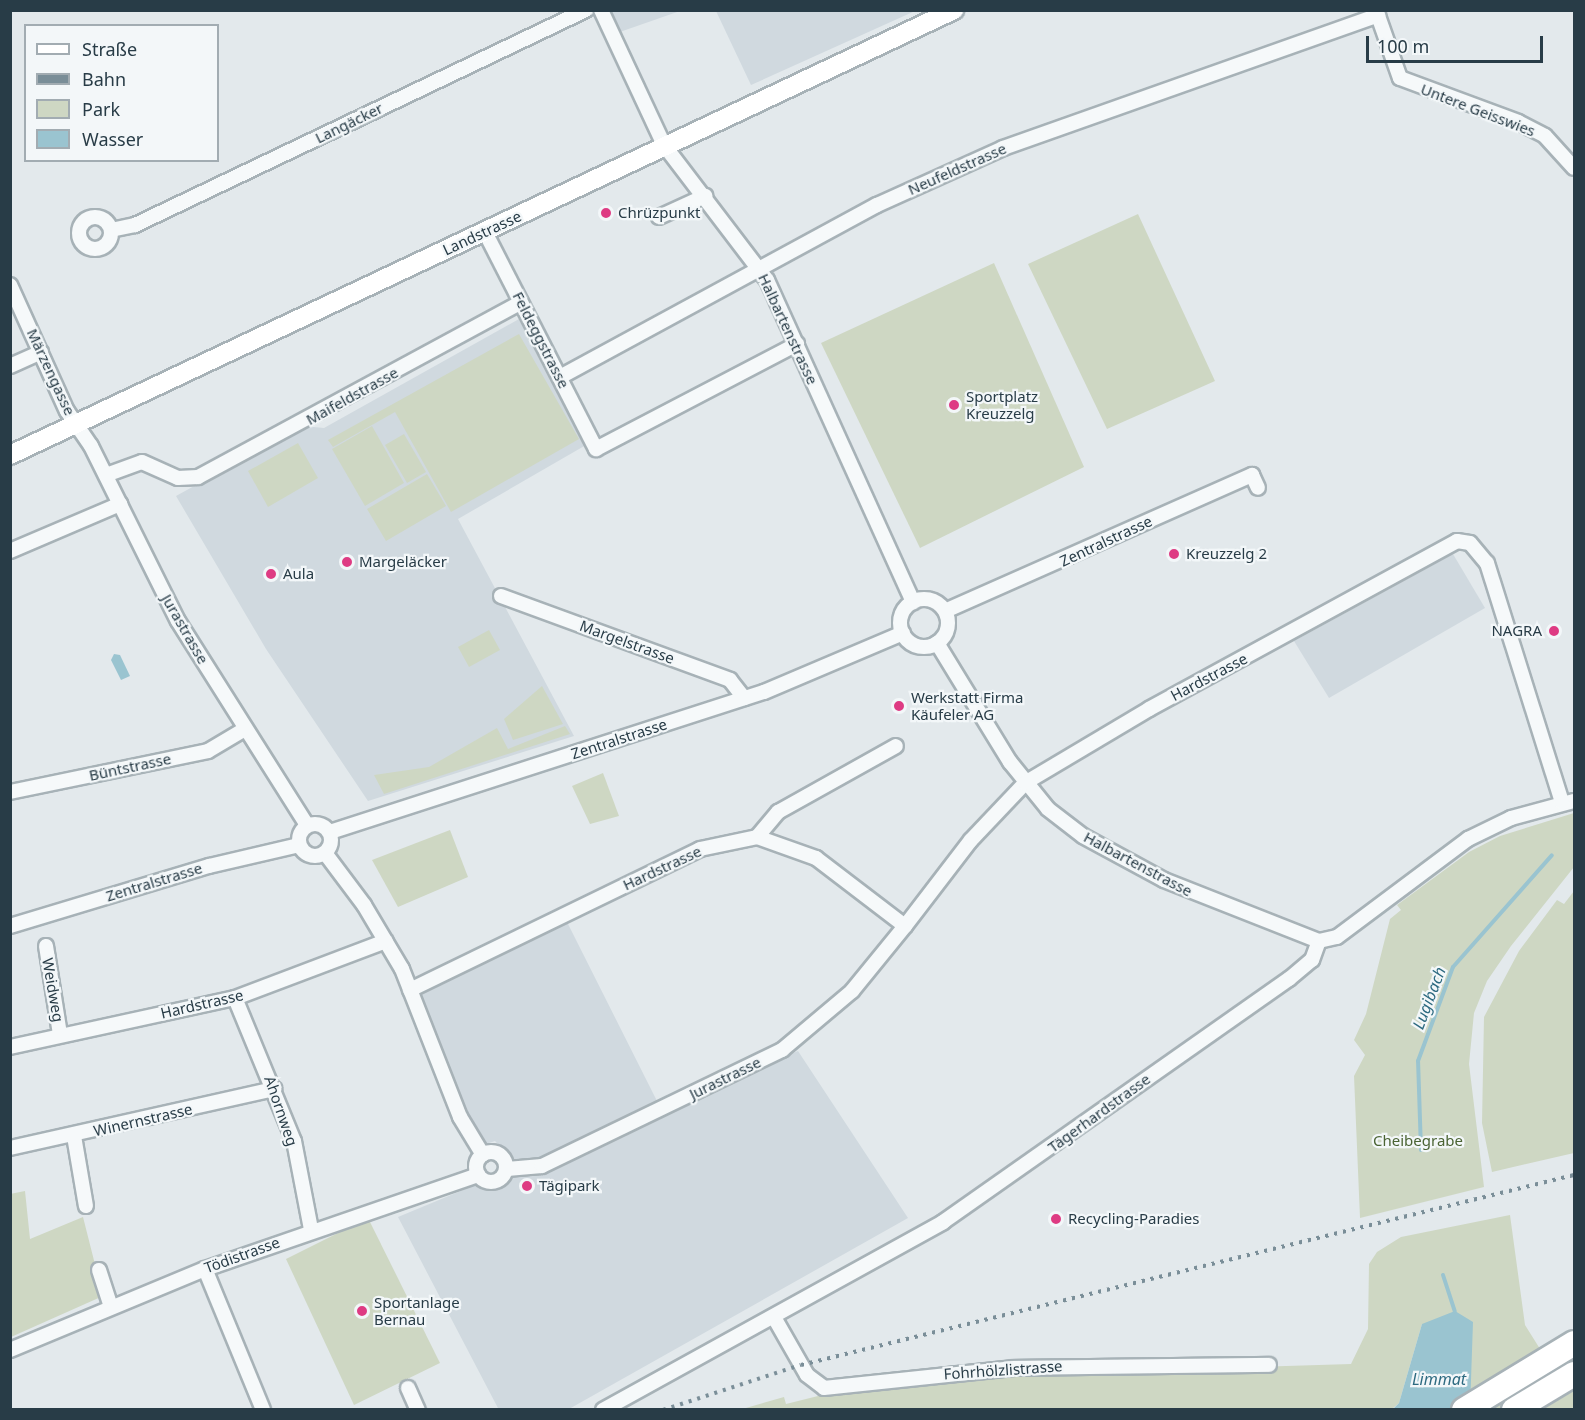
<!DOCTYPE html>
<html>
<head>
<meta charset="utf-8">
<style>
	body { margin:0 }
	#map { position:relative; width:1585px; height:1420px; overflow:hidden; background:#e3e9ec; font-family:"Noto Sans",sans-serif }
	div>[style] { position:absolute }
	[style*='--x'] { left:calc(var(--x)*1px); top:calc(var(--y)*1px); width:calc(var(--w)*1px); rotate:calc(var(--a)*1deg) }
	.built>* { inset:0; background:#d0d9df }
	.green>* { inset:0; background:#ced7c3 }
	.water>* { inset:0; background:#9ac4d0 }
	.stream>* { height:4px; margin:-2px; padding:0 2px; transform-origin:2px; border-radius:2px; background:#9ac4d0 }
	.roads { filter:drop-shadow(2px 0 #a7b2b7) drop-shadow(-2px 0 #a7b2b7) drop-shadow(0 2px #a7b2b7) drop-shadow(0 -2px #a7b2b7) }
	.street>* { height:14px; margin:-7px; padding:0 7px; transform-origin:7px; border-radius:7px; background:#f6f9fa }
	.street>.ring { margin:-7px; padding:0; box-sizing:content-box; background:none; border:14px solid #f6f9fa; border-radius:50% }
	.secondary>* { height:18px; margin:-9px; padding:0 9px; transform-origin:9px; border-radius:9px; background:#fff }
	.highway>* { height:24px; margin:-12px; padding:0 12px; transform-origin:12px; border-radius:12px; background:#fff }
	.rail>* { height:4px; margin-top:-2px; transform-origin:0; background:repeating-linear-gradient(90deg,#7a8e98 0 3px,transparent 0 9px) }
	.dots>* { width:16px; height:16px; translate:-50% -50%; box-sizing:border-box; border:3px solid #f3f7f9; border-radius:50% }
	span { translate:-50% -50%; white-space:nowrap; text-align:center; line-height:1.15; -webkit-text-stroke:4.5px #f3f7f9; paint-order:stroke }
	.street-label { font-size:15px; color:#283c47 }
	.poi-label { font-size:15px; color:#283c47 }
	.left { translate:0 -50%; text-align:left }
	.right { translate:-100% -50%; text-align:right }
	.park-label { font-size:15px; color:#4b6434 }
	.water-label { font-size:16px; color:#2d6a80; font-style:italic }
	.frame { position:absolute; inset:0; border:12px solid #283c47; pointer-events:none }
	.legend { position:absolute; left:24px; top:24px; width:195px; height:138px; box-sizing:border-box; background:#f3f7f9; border:2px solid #a2acb2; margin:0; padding:8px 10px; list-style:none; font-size:18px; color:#283c47 }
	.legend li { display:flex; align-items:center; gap:12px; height:30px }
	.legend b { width:30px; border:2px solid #a2acb2 }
	.scale { position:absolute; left:1366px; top:36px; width:177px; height:27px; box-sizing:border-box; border:3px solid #283c47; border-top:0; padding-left:8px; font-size:18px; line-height:21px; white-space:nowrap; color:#283c47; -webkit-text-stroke:4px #f3f7f9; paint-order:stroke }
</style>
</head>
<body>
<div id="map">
	<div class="built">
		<div style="clip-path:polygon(607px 11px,680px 11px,617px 33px)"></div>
		<div style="clip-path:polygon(716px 11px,915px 11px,751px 85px)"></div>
		<div style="clip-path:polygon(519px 319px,586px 445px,458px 519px,574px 736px,368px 801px,266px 649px,176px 496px,303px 426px,324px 428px)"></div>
		<div style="clip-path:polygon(1453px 554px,1485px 608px,1329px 698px,1294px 641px)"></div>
		<div style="clip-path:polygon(566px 920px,659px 1105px,616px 1127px,798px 1051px,908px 1218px,569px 1409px,499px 1410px,398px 1217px,528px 1163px,516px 1163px,495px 1141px,483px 1145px,415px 994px)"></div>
	</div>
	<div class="green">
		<div style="clip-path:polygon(1138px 214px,1215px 381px,1107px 429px,1028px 264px)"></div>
		<div style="clip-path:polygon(994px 263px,1084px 467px,920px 548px,821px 343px)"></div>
		<div style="clip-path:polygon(519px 334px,579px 439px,451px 512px,395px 412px,333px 447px,328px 440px)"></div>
		<div style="clip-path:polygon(372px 426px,404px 483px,365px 506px,332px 449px)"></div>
		<div style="clip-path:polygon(404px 434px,426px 472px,407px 483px,385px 445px)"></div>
		<div style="clip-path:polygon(298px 443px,318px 478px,268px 507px,248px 471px)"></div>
		<div style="clip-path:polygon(427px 474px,446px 506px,386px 541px,367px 509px)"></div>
		<div style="clip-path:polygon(489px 630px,500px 650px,469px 667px,458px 647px)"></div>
		<div style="clip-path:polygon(542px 686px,563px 724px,513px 740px,504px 719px)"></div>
		<div style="clip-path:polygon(565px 726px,570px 734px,384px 794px,374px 775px,429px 767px,497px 728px,508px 749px)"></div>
		<div style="clip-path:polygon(603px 773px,619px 816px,590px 824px,572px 786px)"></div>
		<div style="clip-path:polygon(1574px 813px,1574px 867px,1511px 946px,1487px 981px,1474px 1013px,1469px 1064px,1484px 1187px,1360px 1218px,1354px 1076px,1365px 1055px,1354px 1040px,1366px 1014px,1390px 919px,1401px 910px,1397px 905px,1469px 852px,1500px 836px)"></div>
		<div style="clip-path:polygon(450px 830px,468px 877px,398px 907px,372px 860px)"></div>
		<div style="clip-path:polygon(1574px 891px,1574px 1153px,1492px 1172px,1482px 1123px,1484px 1017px,1519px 951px,1557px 900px,1564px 904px)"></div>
		<div style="clip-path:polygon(25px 1191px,30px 1239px,83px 1217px,103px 1296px,11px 1337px,10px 1194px)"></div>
		<div style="clip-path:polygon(1510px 1215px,1525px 1325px,1552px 1368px,1574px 1371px,1574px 1409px,1470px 1409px,1422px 1324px,1399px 1403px,1392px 1409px,739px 1410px,784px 1397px,786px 1404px,838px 1391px,980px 1375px,1351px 1364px,1368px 1329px,1369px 1264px,1377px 1252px,1401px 1237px)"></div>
		<div style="clip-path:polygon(368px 1218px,440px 1363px,354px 1405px,286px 1259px)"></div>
	</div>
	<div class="water">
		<div style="clip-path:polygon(114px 654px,120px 655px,130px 676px,121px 680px,111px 660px)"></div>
		<div style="clip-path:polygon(1455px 1311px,1473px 1322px,1470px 1409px,1392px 1410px,1399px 1403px,1422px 1324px)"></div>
	</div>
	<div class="stream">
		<div style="--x:1421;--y:1150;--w:89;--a:-91.9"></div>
		<div style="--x:1418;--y:1061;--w:100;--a:-69.6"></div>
		<div style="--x:1453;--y:967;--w:149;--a:-48.5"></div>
		<div style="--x:1443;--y:1275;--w:38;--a:72"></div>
	</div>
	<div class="roads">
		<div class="street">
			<div style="--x:601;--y:10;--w:149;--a:65"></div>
			<div style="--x:664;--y:145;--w:170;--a:52.7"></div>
			<div style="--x:767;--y:280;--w:354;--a:65.6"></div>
			<div style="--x:1376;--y:10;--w:72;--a:70.6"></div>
			<div style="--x:1400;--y:78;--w:126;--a:20.4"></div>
			<div style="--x:1518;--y:122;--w:30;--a:27"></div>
			<div style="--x:1545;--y:136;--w:43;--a:47.8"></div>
			<div style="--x:659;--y:217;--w:51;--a:-24.5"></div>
			<div class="ring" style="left:79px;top:217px;width:18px;height:18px"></div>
			<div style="--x:111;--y:230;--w:25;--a:-12"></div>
			<div style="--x:135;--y:225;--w:500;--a:-25.5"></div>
			<div style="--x:485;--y:232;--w:244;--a:62.9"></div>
			<div style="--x:596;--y:449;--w:227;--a:-27.6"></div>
			<div style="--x:10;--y:285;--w:138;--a:65.7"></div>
			<div style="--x:67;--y:411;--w:42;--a:55.6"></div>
			<div style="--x:91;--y:446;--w:195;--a:63.6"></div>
			<div style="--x:178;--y:621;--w:241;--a:57.7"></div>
			<div style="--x:10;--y:366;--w:34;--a:-24"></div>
			<div style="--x:560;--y:377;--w:361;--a:-28.5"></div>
			<div style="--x:877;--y:205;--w:138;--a:-24.3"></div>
			<div style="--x:1003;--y:148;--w:398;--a:-19.5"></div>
			<div style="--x:106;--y:475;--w:38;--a:-20"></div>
			<div style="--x:142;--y:462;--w:39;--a:24"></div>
			<div style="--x:178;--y:478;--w:20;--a:-3"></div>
			<div style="--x:198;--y:477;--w:367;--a:-28.4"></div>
			<div style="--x:10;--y:551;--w:120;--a:-23.1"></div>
			<div style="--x:501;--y:596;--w:244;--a:20.1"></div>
			<div style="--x:730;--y:680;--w:23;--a:52"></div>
			<div class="ring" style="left:900px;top:599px;width:34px;height:34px"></div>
			<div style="--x:945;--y:611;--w:336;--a:-23.9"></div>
			<div style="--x:1252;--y:475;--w:14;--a:65"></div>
			<div style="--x:937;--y:643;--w:140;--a:58.5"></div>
			<div style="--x:1010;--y:762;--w:60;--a:51"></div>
			<div style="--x:1048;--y:809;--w:44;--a:37.6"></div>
			<div style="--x:1083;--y:836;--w:92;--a:28.5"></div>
			<div style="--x:1164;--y:880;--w:167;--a:21.5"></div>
			<div style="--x:1319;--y:941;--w:18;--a:-13"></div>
			<div style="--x:1337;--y:937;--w:164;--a:-36.8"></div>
			<div style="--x:1468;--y:839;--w:48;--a:-26"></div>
			<div style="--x:1511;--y:818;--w:65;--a:-15.1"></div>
			<div style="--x:10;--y:792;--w:202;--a:-11.7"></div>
			<div style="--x:208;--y:751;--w:43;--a:-30.7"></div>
			<div class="ring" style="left:299px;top:824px;width:18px;height:18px"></div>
			<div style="--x:330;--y:832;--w:456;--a:-17.9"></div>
			<div style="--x:764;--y:692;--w:151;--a:-23"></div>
			<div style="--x:757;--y:837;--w:33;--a:-50"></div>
			<div style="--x:778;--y:812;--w:135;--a:-29.2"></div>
			<div style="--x:325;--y:853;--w:65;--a:53.1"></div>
			<div style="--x:364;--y:905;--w:74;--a:59.3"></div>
			<div style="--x:402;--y:969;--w:159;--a:68.6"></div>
			<div style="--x:460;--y:1117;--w:44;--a:58.8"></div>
			<div style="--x:10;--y:926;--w:208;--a:-16.8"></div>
			<div style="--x:209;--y:866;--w:92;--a:-13.1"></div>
			<div style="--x:46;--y:946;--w:89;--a:81"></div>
			<div style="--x:410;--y:990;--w:322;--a:-25.9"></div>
			<div style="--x:700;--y:849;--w:58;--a:-11.9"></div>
			<div style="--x:757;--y:837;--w:63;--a:19.6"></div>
			<div style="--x:816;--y:858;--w:112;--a:37.4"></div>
			<div style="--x:905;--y:926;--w:108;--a:-52.5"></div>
			<div style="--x:971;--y:840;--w:79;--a:-46.5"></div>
			<div style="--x:1025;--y:783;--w:144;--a:-30.8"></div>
			<div style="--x:1149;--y:709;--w:351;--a:-28.6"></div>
			<div style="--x:1457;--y:541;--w:13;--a:9"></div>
			<div style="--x:1470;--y:543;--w:26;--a:50"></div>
			<div style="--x:1487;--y:563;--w:251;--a:72.6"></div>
			<div style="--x:235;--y:998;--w:155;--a:67.6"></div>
			<div style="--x:294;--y:1141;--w:90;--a:79.1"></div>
			<div style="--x:10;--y:1047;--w:230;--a:-12.3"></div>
			<div style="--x:235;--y:998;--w:161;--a:-20.7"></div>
			<div style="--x:74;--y:1136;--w:71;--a:80.3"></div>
			<div style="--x:10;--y:1148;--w:271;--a:-12.6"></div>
			<div class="ring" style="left:476px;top:1152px;width:16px;height:16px"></div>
			<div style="--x:507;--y:1169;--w:35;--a:-5"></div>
			<div style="--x:542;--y:1166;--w:267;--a:-25.8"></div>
			<div style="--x:782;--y:1050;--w:92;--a:-40.1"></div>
			<div style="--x:852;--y:991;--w:84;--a:-50.8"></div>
			<div style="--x:205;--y:1269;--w:152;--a:67.6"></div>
			<div style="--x:99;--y:1270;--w:38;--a:72"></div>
			<div style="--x:775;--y:1319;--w:64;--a:60.3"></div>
			<div style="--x:807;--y:1375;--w:21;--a:37"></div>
			<div style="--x:824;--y:1388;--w:191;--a:-6"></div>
			<div style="--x:1014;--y:1368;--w:255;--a:-0.7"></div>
			<div style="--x:10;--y:1350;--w:211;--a:-22.6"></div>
			<div style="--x:205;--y:1269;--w:289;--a:-19"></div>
			<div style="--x:408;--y:1388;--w:24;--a:66"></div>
			<div style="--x:603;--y:1410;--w:389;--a:-28.9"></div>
			<div style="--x:943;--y:1222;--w:423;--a:-35.1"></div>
			<div style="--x:1289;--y:979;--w:30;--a:-40"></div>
			<div style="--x:1312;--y:960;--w:20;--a:-70"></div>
		</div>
		<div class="secondary">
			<div style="--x:10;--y:455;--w:1044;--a:-25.24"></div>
		</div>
		<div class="highway">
			<div style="--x:1464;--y:1410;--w:129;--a:-31.3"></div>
			<div style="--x:1514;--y:1410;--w:70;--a:-31"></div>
		</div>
	</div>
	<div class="rail">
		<div style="--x:663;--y:1410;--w:145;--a:-18.1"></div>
		<div style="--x:801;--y:1365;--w:796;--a:-13.81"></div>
	</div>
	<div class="dots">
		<div style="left:606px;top:213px;background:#de3b83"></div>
		<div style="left:954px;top:405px;background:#de3b83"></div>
		<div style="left:1174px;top:554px;background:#de3b83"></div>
		<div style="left:347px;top:562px;background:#de3b83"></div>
		<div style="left:271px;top:574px;background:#de3b83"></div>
		<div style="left:1554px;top:631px;background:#de3b83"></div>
		<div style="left:899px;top:706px;background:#de3b83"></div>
		<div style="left:527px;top:1186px;background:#de3b83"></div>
		<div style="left:1056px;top:1219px;background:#de3b83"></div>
		<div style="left:362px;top:1311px;background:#de3b83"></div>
	</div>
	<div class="street-label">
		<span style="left:1478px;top:110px;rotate:21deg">Untere Geisswies</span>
		<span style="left:349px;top:123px;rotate:-26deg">Langäcker</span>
		<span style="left:957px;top:169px;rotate:-24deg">Neufeldstrasse</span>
		<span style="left:482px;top:233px;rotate:-25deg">Landstrasse</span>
		<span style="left:788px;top:329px;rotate:65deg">Halbartenstrasse</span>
		<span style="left:541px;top:340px;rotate:63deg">Feldeggstrasse</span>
		<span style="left:51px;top:372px;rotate:65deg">Märzengasse</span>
		<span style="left:352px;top:396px;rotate:-29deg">Maifeldstrasse</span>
		<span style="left:1106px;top:541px;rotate:-25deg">Zentralstrasse</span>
		<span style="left:185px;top:629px;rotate:60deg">Jurastrasse</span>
		<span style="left:627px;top:642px;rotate:20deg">Margelstrasse</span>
		<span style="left:1209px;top:677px;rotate:-28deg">Hardstrasse</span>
		<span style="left:619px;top:739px;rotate:-18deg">Zentralstrasse</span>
		<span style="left:130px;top:767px;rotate:-12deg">Büntstrasse</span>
		<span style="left:1138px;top:864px;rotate:28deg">Halbartenstrasse</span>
		<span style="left:662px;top:868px;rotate:-25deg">Hardstrasse</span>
		<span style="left:154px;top:882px;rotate:-17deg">Zentralstrasse</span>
		<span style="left:53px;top:990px;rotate:80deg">Weidweg</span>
		<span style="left:202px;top:1004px;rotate:-13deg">Hardstrasse</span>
		<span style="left:725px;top:1078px;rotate:-26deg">Jurastrasse</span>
		<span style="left:281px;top:1111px;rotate:71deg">Ahornweg</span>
		<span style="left:1099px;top:1113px;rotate:-36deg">Tägerhardstrasse</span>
		<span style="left:143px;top:1120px;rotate:-13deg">Winernstrasse</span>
		<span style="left:242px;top:1255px;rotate:-20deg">Tödistrasse</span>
		<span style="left:1003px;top:1370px;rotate:-4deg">Fohrhölzlistrasse</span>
	</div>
	<div class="poi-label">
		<span class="left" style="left:618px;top:213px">Chrüzpunkt</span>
		<span class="left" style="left:966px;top:405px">Sportplatz<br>Kreuzzelg</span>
		<span class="left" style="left:1186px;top:554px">Kreuzzelg 2</span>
		<span class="left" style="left:359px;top:562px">Margeläcker</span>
		<span class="left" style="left:283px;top:574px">Aula</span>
		<span class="right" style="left:1542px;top:631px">NAGRA</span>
		<span class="left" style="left:911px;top:706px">Werkstatt Firma<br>Käufeler AG</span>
		<span class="left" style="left:539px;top:1186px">Tägipark</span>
		<span class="left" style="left:1068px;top:1219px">Recycling-Paradies</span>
		<span class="left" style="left:374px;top:1311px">Sportanlage<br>Bernau</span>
	</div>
	<div class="park-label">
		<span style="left:1418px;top:1141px">Cheibegrabe</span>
	</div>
	<div class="water-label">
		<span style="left:1429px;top:998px;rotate:-69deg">Lugibach</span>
		<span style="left:1439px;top:1379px">Limmat</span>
	</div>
	<div class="frame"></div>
	<ul class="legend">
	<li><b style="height:8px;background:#fff"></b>Straße</li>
	<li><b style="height:8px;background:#7a8e98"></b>Bahn</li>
	<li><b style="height:16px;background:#ced7c3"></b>Park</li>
	<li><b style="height:16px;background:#9ac4d0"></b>Wasser</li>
	</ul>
	<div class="scale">100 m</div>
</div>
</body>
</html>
